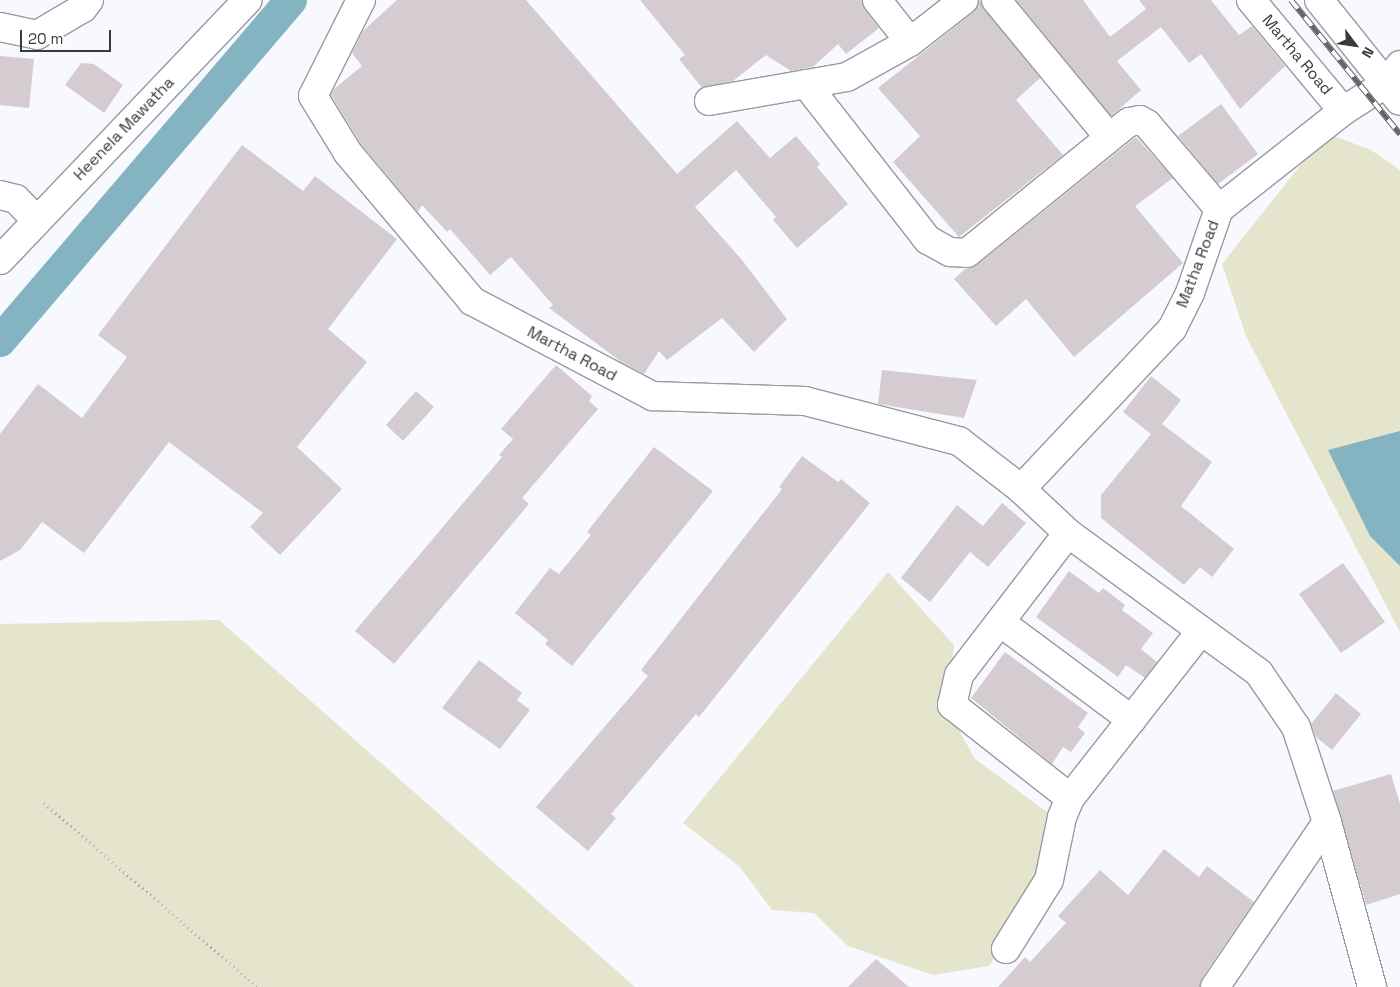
<!DOCTYPE html>
<html>
<head>
<meta charset="utf-8">
<style>
	body { margin:0 }
	#map { position:relative; width:1400px; height:987px; overflow:hidden; background:#f7f9fe; font-family:"Space Grotesk",sans-serif }
	div>[style] { position:absolute }
	[style*='--x'] { left:calc(var(--x)*1px); top:calc(var(--y)*1px); width:calc(var(--w)*1px); rotate:calc(var(--a)*1deg) }
	.green>* { inset:0; background:#e4e5cc }
	.water>* { inset:0; background:#84b3c1 }
	.canal>* { height:32px; margin:-16px; padding:0 16px; transform-origin:16px; border-radius:16px; background:#84b3c1 }
	.building>* { inset:0; background:#d5ccd1 }
	.path>* { height:3px; margin-top:-1.5px; transform-origin:0; background:repeating-linear-gradient(90deg,#a5a7ab 0 1px,transparent 0 5px) }
	.roads { filter:drop-shadow(1px 0 #989aa2) drop-shadow(-1px 0 #989aa2) drop-shadow(0 1px #989aa2) drop-shadow(0 -1px #989aa2) }
	.street>* { height:28px; margin:-14px; padding:0 14px; transform-origin:14px; border-radius:14px; background:#fff }
	.rail>* { height:5.5px; margin-top:-2.75px; transform-origin:0; background:repeating-linear-gradient(90deg,#fff 0 11px,#636467 0 22px); box-sizing:border-box; border-block:1px solid #636467 }
	span { translate:-50% -50%; white-space:nowrap; text-align:center; line-height:1.15; -webkit-text-stroke:4px #fff; paint-order:stroke }
	.street-label { font-size:16px; color:#393a3d }
	.north { position:absolute; left:1330px; top:20px; width:50px; height:50px; -webkit-text-stroke:4px #fff; paint-order:stroke; rotate:121deg; font-size:14px; font-weight:700; line-height:20px; text-align:center; color:#393a3d }
	.north::after { content:''; display:block; margin:auto; width:18px; height:22px; background:#393a3d; clip-path:polygon(50% 0,100% 100%,50% 72%,0 100%) }
	.scale { position:absolute; left:20px; top:30px; width:91px; height:22px; box-sizing:border-box; border:2px solid #393a3d; border-top:0; padding-left:6px; font-size:15px; line-height:18px; white-space:nowrap; color:#393a3d; -webkit-text-stroke:4px #fff; paint-order:stroke }
</style>
</head>
<body>
<div id="map">
	<div class="green">
		<div style="clip-path:polygon(1326px 133px,1371px 150px,1400px 170px,1400px 632px,1246px 336px,1222px 264px)"></div>
		<div style="clip-path:polygon(888px 572px,954px 645px,947px 709px,975px 759px,1058px 820px,1041px 889px,989px 966px,933px 975px,848px 946px,814px 913px,772px 910px,740px 867px,683px 823px)"></div>
		<div style="clip-path:polygon(219px 620px,635px 987px,0 987px,0 624px)"></div>
	</div>
	<div class="water">
		<div style="clip-path:polygon(1400px 431px,1400px 566px,1370px 536px,1328px 450px)"></div>
	</div>
	<div class="canal">
		<div style="--x:0;--y:341;--w:448;--a:-49.5"></div>
	</div>
	<div class="building">
		<div style="clip-path:polygon(397px 0,526px 0,677px 174px,737px 121px,770px 158px,796px 136px,820px 164px,817px 167px,848px 204px,797px 248px,773px 220px,776px 217px,736px 170px,695px 207px,742px 260px,787px 319px,754px 352px,722px 318px,667px 360px,659px 351px,644px 374px,620px 361px,549px 308px,553px 305px,511px 257px,490px 275px,450px 229px,447px 232px,422px 205px,418px 212px,361px 144px,331px 95px,334px 89px,362px 66px,352px 53px,363px 31px)"></div>
		<div style="clip-path:polygon(640px 0,862px 0,865px 10px,879px 28px,846px 54px,838px 44px,813px 67px,791px 71px,766px 55px,733px 81px,702px 88px,679px 59px,685px 55px)"></div>
		<div style="clip-path:polygon(979px 0,1040px 78px,1016px 100px,1063px 155px,959px 237px,893px 162px,920px 136px,878px 88px,974px 12px)"></div>
		<div style="clip-path:polygon(1016px 0,1083px 0,1110px 37px,1146px 9px,1139px 0,1211px 0,1239px 35px,1252px 26px,1285px 66px,1240px 109px,1201px 54px,1189px 63px,1161px 27px,1117px 61px,1141px 90px,1111px 116px)"></div>
		<div style="clip-path:polygon(0 56px,34px 59px,29px 108px,0 105px)"></div>
		<div style="clip-path:polygon(81px 63px,94px 64px,123px 85px,104px 113px,65px 85px)"></div>
		<div style="clip-path:polygon(1221px 104px,1258px 154px,1218px 184px,1178px 136px)"></div>
		<div style="clip-path:polygon(1136px 137px,1173px 178px,1135px 206px,1183px 263px,1074px 357px,1026px 299px,996px 326px,954px 279px,965px 269px,977px 265px)"></div>
		<div style="clip-path:polygon(242px 145px,303px 191px,315px 176px,397px 239px,328px 329px,367px 362px,297px 447px,342px 489px,280px 555px,250px 527px,263px 513px,169px 442px,84px 553px,42px 522px,20px 550px,0 561px,0 434px,38px 384px,82px 418px,127px 357px,98px 335px)"></div>
		<div style="clip-path:polygon(556px 365px,592px 396px,589px 401px,598px 409px,522px 498px,529px 504px,394px 664px,355px 631px,502px 457px,499px 455px,513px 439px,501px 429px)"></div>
		<div style="clip-path:polygon(882px 370px,977px 380px,964px 418px,878px 404px)"></div>
		<div style="clip-path:polygon(1151px 376px,1181px 400px,1162px 424px,1212px 462px,1181px 506px,1234px 549px,1212px 577px,1200px 567px,1184px 585px,1101px 518px,1101px 495px,1151px 434px,1123px 412px)"></div>
		<div style="clip-path:polygon(416px 391px,434px 407px,403px 441px,386px 425px)"></div>
		<div style="clip-path:polygon(654px 447px,713px 491px,572px 666px,545px 644px,548px 640px,515px 613px,550px 568px,559px 574px,591px 535px,587px 532px)"></div>
		<div style="clip-path:polygon(802px 456px,838px 482px,841px 479px,870px 503px,699px 717px,696px 714px,611px 814px,616px 818px,588px 851px,536px 807px,648px 676px,641px 670px,782px 489px,779px 487px)"></div>
		<div style="clip-path:polygon(1002px 503px,1026px 523px,988px 567px,970px 552px,930px 602px,901px 578px,957px 505px,983px 526px)"></div>
		<div style="clip-path:polygon(1343px 563px,1385px 622px,1341px 653px,1299px 594px)"></div>
		<div style="clip-path:polygon(1069px 571px,1099px 593px,1103px 588px,1125px 605px,1122px 610px,1153px 633px,1141px 649px,1157px 662px,1145px 678px,1126px 665px,1118px 677px,1036px 617px)"></div>
		<div style="clip-path:polygon(1005px 652px,1088px 713px,1078px 727px,1085px 733px,1071px 752px,1063px 747px,1052px 764px,971px 698px)"></div>
		<div style="clip-path:polygon(479px 660px,522px 693px,517px 700px,530px 710px,500px 749px,442px 708px)"></div>
		<div style="clip-path:polygon(1336px 693px,1361px 714px,1332px 750px,1316px 737px,1311px 724px)"></div>
		<div style="clip-path:polygon(1391px 774px,1400px 804px,1400px 894px,1366px 905px,1333px 791px)"></div>
		<div style="clip-path:polygon(1164px 849px,1199px 877px,1207px 866px,1254px 902px,1202px 978px,1200px 987px,998px 987px,1025px 957px,1030px 962px,1066px 923px,1058px 916px,1100px 870px,1128px 895px)"></div>
		<div style="clip-path:polygon(876px 959px,909px 987px,848px 987px)"></div>
	</div>
	<div class="path">
		<div style="--x:44;--y:803;--w:281;--a:40.8"></div>
	</div>
	<div class="roads">
		<div class="street">
			<div style="--x:361;--y:0;--w:107;--a:116.6"></div>
			<div style="--x:313;--y:96;--w:67;--a:58.4"></div>
			<div style="--x:348;--y:153;--w:193;--a:50"></div>
			<div style="--x:472;--y:301;--w:204;--a:27.8"></div>
			<div style="--x:652;--y:396;--w:153;--a:1.9"></div>
			<div style="--x:805;--y:401;--w:159;--a:14.6"></div>
			<div style="--x:959;--y:441;--w:78;--a:37.7"></div>
			<div style="--x:1021;--y:489;--w:64;--a:43.1"></div>
			<div style="--x:1068;--y:533;--w:237;--a:36.2"></div>
			<div style="--x:1259;--y:673;--w:65;--a:55.6"></div>
			<div style="--x:1296;--y:727;--w:100;--a:71.9"></div>
			<div style="--x:1327;--y:822;--w:171;--a:74.7"></div>
			<div style="--x:877;--y:0;--w:53;--a:51.8"></div>
			<div style="--x:910;--y:42;--w:68;--a:-37.9"></div>
			<div style="--x:996;--y:0;--w:176;--a:50.5"></div>
			<div style="--x:1251;--y:0;--w:144;--a:50.3"></div>
			<div style="--x:1319;--y:0;--w:129;--a:51.3"></div>
			<div style="--x:0;--y:27;--w:38;--a:12"></div>
			<div style="--x:37;--y:35;--w:53;--a:-30.4"></div>
			<div style="--x:83;--y:8;--w:10;--a:-53"></div>
			<div style="--x:806;--y:84;--w:198;--a:52"></div>
			<div style="--x:928;--y:240;--w:25;--a:29"></div>
			<div style="--x:950;--y:252;--w:17;--a:3"></div>
			<div style="--x:967;--y:253;--w:208;--a:-39"></div>
			<div style="--x:1129;--y:122;--w:11;--a:-10"></div>
			<div style="--x:1140;--y:120;--w:8;--a:30"></div>
			<div style="--x:1147;--y:124;--w:111;--a:49.7"></div>
			<div style="--x:709;--y:101;--w:140;--a:-9.9"></div>
			<div style="--x:847;--y:77;--w:72;--a:-29.1"></div>
			<div style="--x:0;--y:195;--w:16;--a:14"></div>
			<div style="--x:16;--y:199;--w:29;--a:46"></div>
			<div style="--x:0;--y:260;--w:359;--a:-46.4"></div>
			<div style="--x:1021;--y:489;--w:220;--a:-46.7"></div>
			<div style="--x:1172;--y:329;--w:40;--a:-63.4"></div>
			<div style="--x:1190;--y:293;--w:89;--a:-71"></div>
			<div style="--x:1219;--y:209;--w:158;--a:-38.3"></div>
			<div style="--x:1343;--y:111;--w:52;--a:-32.5"></div>
			<div style="--x:1387;--y:83;--w:22;--a:-54"></div>
			<div style="--x:1068;--y:533;--w:179;--a:127.5"></div>
			<div style="--x:959;--y:675;--w:31;--a:103"></div>
			<div style="--x:952;--y:705;--w:150;--a:38.2"></div>
			<div style="--x:1000;--y:622;--w:164;--a:36.6"></div>
			<div style="--x:1006;--y:949;--w:81;--a:-58.1"></div>
			<div style="--x:1049;--y:880;--w:64;--a:-78.3"></div>
			<div style="--x:1062;--y:817;--w:21;--a:-67"></div>
			<div style="--x:1070;--y:798;--w:212;--a:-51.9"></div>
			<div style="--x:1215;--y:987;--w:199;--a:-55.8"></div>
		</div>
	</div>
	<div class="rail">
		<div style="--x:1291;--y:0;--w:173;--a:50.9"></div>
	</div>
	<div class="street-label">
		<span style="left:1297px;top:55px;rotate:50deg">Martha Road</span>
		<span style="left:124px;top:129px;rotate:-46deg">Heenela Mawatha</span>
		<span style="left:1198px;top:264px;rotate:-69deg">Matha Road</span>
		<span style="left:572px;top:354px;rotate:28deg">Martha Road</span>
	</div>
	<div class="north">N</div>
	<div class="scale">20 m</div>
</div>
</body>
</html>
